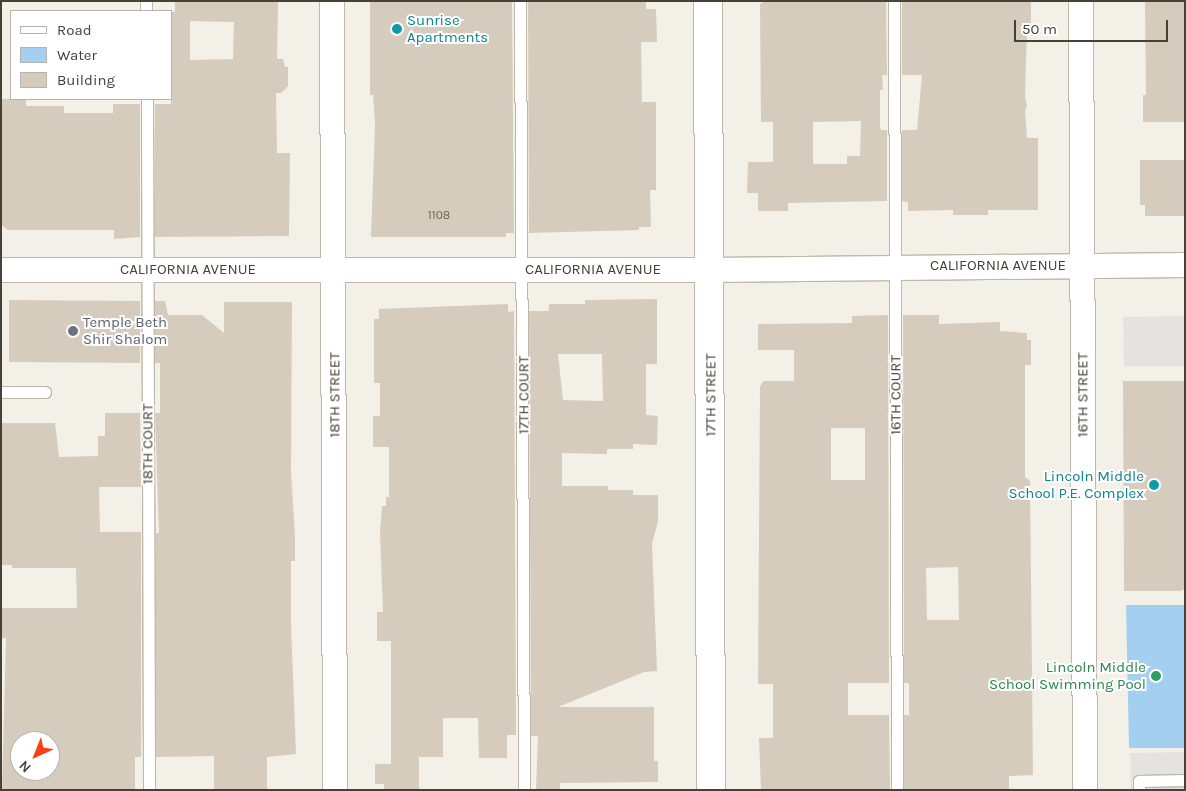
<!DOCTYPE html>
<html>
<head>
<meta charset="utf-8">
<style>
	body { margin:0 }
	#map { position:relative; width:1186px; height:791px; overflow:hidden; background:#f3f0e7; font-family:Karla,sans-serif }
	div>[style] { position:absolute }
	[style*='--x'] { left:calc(var(--x)*1px); top:calc(var(--y)*1px); width:calc(var(--w)*1px); rotate:calc(var(--a)*1deg) }
	.parking>* { inset:0; background:#e5e3df }
	.water>* { inset:0; background:#a4cff0 }
	.building>* { inset:0; background:#d5ccbd }
	.roads { filter:drop-shadow(1px 0 #bfb8aa) drop-shadow(-1px 0 #bfb8aa) drop-shadow(0 1px #bfb8aa) drop-shadow(0 -1px #bfb8aa) }
	.service>* { height:11px; margin:-5.5px; padding:0 5.5px; transform-origin:5.5px; border-radius:5.5px; background:#fff }
	.minor>* { height:24px; margin:-12px; padding:0 12px; transform-origin:12px; border-radius:12px; background:#fff }
	.tertiary>* { height:28px; margin:-14px; padding:0 14px; transform-origin:14px; border-radius:14px; background:#fff }
	.dots>* { width:14px; height:14px; translate:-50% -50%; box-sizing:border-box; border:2px solid #fff; border-radius:50% }
	span { translate:-50% -50%; white-space:nowrap; text-align:center; line-height:1.15; -webkit-text-stroke:4px #fff; paint-order:stroke }
	.number-label { font-size:12px; color:#6a6458 }
	.number-label span { -webkit-text-stroke-width:0 }
	.culture-label { font-size:15px; color:#0d838f }
	.left { translate:0 -50%; text-align:left }
	.right { translate:-100% -50%; text-align:right }
	.street-label { font-size:15px; color:#474136 }
	.worship-label { font-size:15px; color:#5b616d }
	.leisure-label { font-size:15px; color:#27864d }
	.frame { position:absolute; inset:0; border:2px solid #474136; pointer-events:none }
	.legend { position:absolute; left:10px; top:10px; width:162px; height:90px; box-sizing:border-box; background:#fff; border:1px solid #b5b3af; margin:0; padding:6px 9px; list-style:none; font-size:15px; color:#474136 }
	.legend li { display:flex; align-items:center; gap:10px; height:25px }
	.legend b { width:25px; border:1px solid #b5b3af }
	.north { position:absolute; left:10px; top:731px; width:50px; height:50px; box-sizing:border-box; background:#fff; border:1px solid #b5b3af; border-radius:50%; rotate:224deg; font-size:14px; font-weight:700; line-height:20px; text-align:center; color:#474136 }
	.north::after { content:''; display:block; margin:auto; width:18px; height:22px; background:#f94119; clip-path:polygon(50% 0,100% 100%,50% 72%,0 100%) }
	.scale { position:absolute; left:1014px; top:20px; width:154px; height:22px; box-sizing:border-box; border:2px solid #474136; border-top:0; padding-left:6px; font-size:15px; line-height:18px; white-space:nowrap; color:#474136; -webkit-text-stroke:4px #fff; paint-order:stroke }
</style>
</head>
<body>
<div id="map">
	<div class="parking">
		<div style="clip-path:polygon(1185px 316px,1185px 366px,1124px 366px,1123px 317px)"></div>
		<div style="clip-path:polygon(1185px 752px,1185px 790px,1131px 790px,1130px 753px)"></div>
	</div>
	<div class="water">
		<div style="clip-path:polygon(1126px 605px,1185px 605px,1185px 748px,1129px 748px)"></div>
	</div>
	<div class="building">
		<div style="clip-path:polygon(evenodd,175px 1px,278px 1px,277px 59px,283px 59px,285px 67px,288px 67px,288px 86px,281px 93px,276px 93px,277px 153px,290px 153px,289px 236px,155px 237px,155px 104px,171px 104px,171px 12px,175px 12px,175px 1px,190px 21px,234px 22px,233px 59px,190px 60px,190px 21px)"></div>
		<div style="clip-path:polygon(370px 1px,512px 1px,514px 233px,506px 233px,506px 237px,371px 237px,375px 124px,373px 95px,370px 95px)"></div>
		<div style="clip-path:polygon(528px 1px,646px 1px,646px 9px,656px 9px,657px 42px,641px 42px,642px 102px,656px 102px,656px 190px,650px 190px,651px 227px,639px 227px,639px 230px,529px 233px)"></div>
		<div style="clip-path:polygon(evenodd,765px 1px,886px 1px,887px 75px,882px 75px,883px 90px,880px 90px,880px 127px,881px 130px,887px 130px,887px 201px,788px 203px,788px 211px,758px 211px,758px 193px,747px 193px,748px 162px,773px 162px,773px 122px,761px 122px,760px 4px,765px 1px,861px 121px,860px 156px,847px 156px,847px 164px,813px 164px,813px 122px,861px 121px)"></div>
		<div style="clip-path:polygon(902px 1px,1031px 1px,1031px 28px,1027px 28px,1025px 97px,1027px 106px,1025px 111px,1027px 138px,1038px 138px,1038px 210px,988px 210px,988px 215px,953px 215px,953px 210px,908px 211px,908px 202px,902px 201px,902px 130px,917px 130px,922px 75px,902px 75px)"></div>
		<div style="clip-path:polygon(1145px 1px,1185px 1px,1185px 122px,1143px 122px,1143px 95px,1146px 95px)"></div>
		<div style="clip-path:polygon(1px 99px,26px 99px,26px 106px,64px 106px,64px 113px,113px 113px,113px 104px,140px 104px,140px 237px,114px 239px,114px 230px,8px 230px,1px 225px)"></div>
		<div style="clip-path:polygon(1140px 160px,1185px 160px,1185px 216px,1145px 216px,1145px 205px,1140px 205px)"></div>
		<div style="clip-path:polygon(evenodd,657px 299px,657px 364px,646px 364px,646px 415px,658px 416px,657px 445px,633px 444px,633px 449px,607px 449px,607px 454px,562px 453px,562px 486px,608px 486px,608px 490px,633px 490px,633px 495px,658px 495px,658px 521px,652px 544px,657px 671px,644px 672px,558px 707px,654px 707px,654px 761px,658px 761px,658px 782px,560px 783px,560px 790px,536px 790px,538px 736px,531px 736px,529px 311px,549px 311px,549px 304px,585px 304px,585px 300px,657px 299px,558px 354px,602px 354px,603px 401px,563px 400px,558px 354px)"></div>
		<div style="clip-path:polygon(9px 300px,140px 301px,140px 363px,9px 362px)"></div>
		<div style="clip-path:polygon(155px 301px,165px 301px,168px 315px,202px 315px,224px 333px,224px 302px,292px 302px,291px 472px,295px 537px,295px 561px,291px 561px,291px 624px,296px 754px,267px 757px,267px 790px,214px 790px,214px 756px,156px 757px,156px 533px,159px 533px,155px 413px,160px 413px,160px 363px,155px 363px)"></div>
		<div style="clip-path:polygon(508px 304px,508px 312px,514px 311px,516px 735px,507px 735px,507px 758px,479px 758px,478px 718px,443px 718px,443px 757px,419px 757px,419px 790px,384px 790px,384px 784px,375px 784px,375px 764px,391px 764px,391px 641px,377px 641px,377px 612px,383px 612px,380px 533px,382px 506px,386px 506px,386px 497px,389px 497px,389px 447px,373px 447px,373px 416px,380px 416px,380px 383px,374px 383px,374px 319px,379px 319px,379px 309px)"></div>
		<div style="clip-path:polygon(evenodd,888px 315px,889px 683px,848px 683px,848px 715px,889px 715px,890px 790px,761px 790px,759px 738px,773px 738px,773px 684px,758px 684px,760px 387px,763px 381px,794px 381px,794px 350px,758px 350px,758px 324px,852px 323px,852px 316px,888px 315px,831px 428px,865px 428px,865px 480px,831px 480px,831px 428px)"></div>
		<div style="clip-path:polygon(evenodd,903px 315px,939px 315px,939px 324px,1000px 322px,1000px 331px,1027px 333px,1027px 340px,1031px 340px,1031px 365px,1025px 365px,1025px 477px,1030px 481px,1033px 775px,1009px 776px,1009px 790px,904px 790px,904px 715px,909px 715px,909px 683px,904px 683px,903px 315px,958px 567px,959px 620px,927px 620px,926px 568px,958px 567px)"></div>
		<div style="clip-path:polygon(1123px 381px,1185px 381px,1185px 589px,1180px 591px,1124px 591px)"></div>
		<div style="clip-path:polygon(evenodd,105px 413px,140px 413px,141px 487px,99px 487px,100px 532px,141px 532px,141px 757px,135px 757px,135px 790px,2px 790px,6px 638px,1px 638px,1px 608px,77px 608px,76px 568px,12px 568px,12px 565px,1px 565px,1px 423px,55px 423px,59px 457px,98px 456px,98px 436px,105px 436px,105px 413px,20px 741px,50px 741px,50px 771px,20px 771px,20px 741px)"></div>
	</div>
	<div class="roads">
		<div class="service">
			<div style="--x:146;--y:1;--w:10;--a:90"></div>
			<div style="--x:520;--y:1;--w:789;--a:89.71"></div>
			<div style="--x:894;--y:1;--w:789;--a:89.78"></div>
			<div style="--x:147;--y:99;--w:691;--a:89.83"></div>
			<div style="--x:1;--y:392;--w:44;--a:0"></div>
			<div style="--x:1139;--y:790;--w:9;--a:-90"></div>
			<div style="--x:1139;--y:781;--w:46;--a:-1.2"></div>
		</div>
		<div class="minor">
			<div style="--x:332;--y:1;--w:789;--a:89.78"></div>
			<div style="--x:1081;--y:1;--w:789;--a:89.71"></div>
			<div style="--x:1;--y:270;--w:710;--a:0"></div>
			<div style="--x:711;--y:270;--w:474;--a:-0.6"></div>
		</div>
		<div class="tertiary">
			<div style="--x:708;--y:1;--w:789;--a:89.78"></div>
		</div>
	</div>
	<div class="dots">
		<div style="left:397px;top:29px;background:#0f9aa8"></div>
		<div style="left:73px;top:331px;background:#6b7280"></div>
		<div style="left:1154px;top:485px;background:#0f9aa8"></div>
		<div style="left:1156px;top:676px;background:#2e9e5b"></div>
	</div>
	<div class="number-label">
		<span style="left:439px;top:216px">1108</span>
	</div>
	<div class="culture-label">
		<span class="left" style="left:407px;top:29px">Sunrise<br>Apartments</span>
		<span class="right" style="left:1144px;top:485px">Lincoln Middle<br>School P.E. Complex</span>
	</div>
	<div class="street-label">
		<span style="left:998px;top:266px">CALIFORNIA AVENUE</span>
		<span style="left:188px;top:270px">CALIFORNIA AVENUE</span>
		<span style="left:593px;top:270px">CALIFORNIA AVENUE</span>
		<span style="left:335px;top:395px;rotate:-90deg">18TH STREET</span>
		<span style="left:524px;top:395px;rotate:-90deg">17TH COURT</span>
		<span style="left:711px;top:395px;rotate:-90deg">17TH STREET</span>
		<span style="left:896px;top:395px;rotate:-90deg">16TH COURT</span>
		<span style="left:1083px;top:395px;rotate:-90deg">16TH STREET</span>
		<span style="left:148px;top:444px;rotate:-90deg">18TH COURT</span>
	</div>
	<div class="worship-label">
		<span class="left" style="left:83px;top:331px">Temple Beth<br>Shir Shalom</span>
	</div>
	<div class="leisure-label">
		<span class="right" style="left:1146px;top:676px">Lincoln Middle<br>School Swimming Pool</span>
	</div>
	<div class="frame"></div>
	<ul class="legend">
	<li><b style="height:6px;background:#fff"></b>Road</li>
	<li><b style="height:14px;background:#a4cff0"></b>Water</li>
	<li><b style="height:14px;background:#d5ccbd"></b>Building</li>
	</ul>
	<div class="north">N</div>
	<div class="scale">50 m</div>
</div>
</body>
</html>
